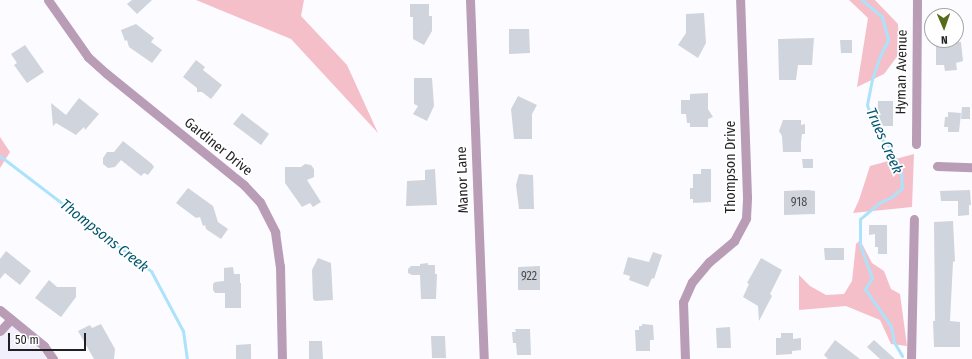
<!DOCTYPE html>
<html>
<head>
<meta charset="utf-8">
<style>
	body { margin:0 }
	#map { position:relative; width:972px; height:359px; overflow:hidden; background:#fcfbff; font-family:"Fira Sans Condensed",sans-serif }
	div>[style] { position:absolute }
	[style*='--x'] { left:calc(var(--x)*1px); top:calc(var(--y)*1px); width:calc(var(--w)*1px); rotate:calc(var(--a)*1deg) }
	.built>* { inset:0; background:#f2effc }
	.green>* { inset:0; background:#f5bfc9 }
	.stream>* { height:3px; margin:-1.5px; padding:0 1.5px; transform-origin:1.5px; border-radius:1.5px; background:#ace2fa }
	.building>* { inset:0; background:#d0d4dc }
	.minor>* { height:9px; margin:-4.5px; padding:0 4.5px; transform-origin:4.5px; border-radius:4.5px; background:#b99cb5 }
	span { translate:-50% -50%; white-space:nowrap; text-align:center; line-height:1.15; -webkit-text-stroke:3.5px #fff; paint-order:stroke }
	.number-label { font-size:12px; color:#4c4c50 }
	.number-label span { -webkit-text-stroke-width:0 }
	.street-label { font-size:14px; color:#201f22 }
	.water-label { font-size:15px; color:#005670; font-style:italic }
	.north { position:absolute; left:924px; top:8px; width:40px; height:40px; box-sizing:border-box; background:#fff; border:1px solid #a6a5a7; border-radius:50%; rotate:178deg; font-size:11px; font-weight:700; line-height:16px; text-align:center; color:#201f22 }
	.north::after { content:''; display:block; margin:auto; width:14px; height:18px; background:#576c1a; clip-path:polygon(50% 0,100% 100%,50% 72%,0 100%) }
	.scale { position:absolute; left:8px; top:333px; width:78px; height:18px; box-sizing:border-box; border:2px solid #201f22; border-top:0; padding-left:5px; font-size:12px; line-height:14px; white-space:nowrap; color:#201f22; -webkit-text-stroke:3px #fff; paint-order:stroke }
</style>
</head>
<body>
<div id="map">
	<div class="built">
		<div style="clip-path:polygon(11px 319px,53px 359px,0 359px,0 331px)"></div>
	</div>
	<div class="green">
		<div style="clip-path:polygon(196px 0,304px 0,301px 16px,347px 65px,378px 133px,291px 39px)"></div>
		<div style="clip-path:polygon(849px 0,875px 0,898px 24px,899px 54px,884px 74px,857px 87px,868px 18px)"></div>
		<div style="clip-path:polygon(0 137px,10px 152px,0 168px)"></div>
		<div style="clip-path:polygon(914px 154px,912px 207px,853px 213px,859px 200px,870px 166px)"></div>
		<div style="clip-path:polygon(860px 240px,872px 263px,884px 271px,891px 289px,900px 294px,907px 346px,891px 344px,880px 320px,846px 306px,799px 310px,799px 275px,810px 286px,826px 295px,844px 294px,852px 281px,856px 244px)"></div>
	</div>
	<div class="stream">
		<div style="--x:862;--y:0;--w:26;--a:40"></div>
		<div style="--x:882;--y:17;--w:24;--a:75"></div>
		<div style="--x:888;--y:40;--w:18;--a:117"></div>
		<div style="--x:880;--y:56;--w:24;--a:109"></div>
		<div style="--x:872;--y:79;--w:26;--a:101"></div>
		<div style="--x:867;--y:105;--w:33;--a:70"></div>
		<div style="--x:878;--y:136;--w:16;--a:43"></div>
		<div style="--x:890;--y:147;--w:26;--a:65"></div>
		<div style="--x:901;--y:171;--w:17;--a:87"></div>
		<div style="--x:902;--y:188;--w:16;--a:140"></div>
		<div style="--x:890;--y:198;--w:12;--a:156"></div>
		<div style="--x:879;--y:203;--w:25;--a:140"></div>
		<div style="--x:860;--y:219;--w:26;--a:90"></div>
		<div style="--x:860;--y:245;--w:35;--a:70"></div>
		<div style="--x:872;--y:278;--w:13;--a:122"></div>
		<div style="--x:865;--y:289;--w:45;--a:54.9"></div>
		<div style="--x:891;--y:326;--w:16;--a:79"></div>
		<div style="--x:894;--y:342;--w:16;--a:60"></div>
		<div style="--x:0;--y:156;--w:190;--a:37.3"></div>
		<div style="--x:151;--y:271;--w:68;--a:61.9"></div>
		<div style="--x:183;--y:331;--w:28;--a:82"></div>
	</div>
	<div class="building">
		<div style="clip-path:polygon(132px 0,152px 0,137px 14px,127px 4px)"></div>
		<div style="clip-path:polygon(410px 4px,429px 4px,429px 16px,432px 16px,432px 31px,424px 45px,413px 39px,413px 17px,410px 17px)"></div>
		<div style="clip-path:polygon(704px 13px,706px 43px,698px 58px,678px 45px,686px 33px,686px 14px)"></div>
		<div style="clip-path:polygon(136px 24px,154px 38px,151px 42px,162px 50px,152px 63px,129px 47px,127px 40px,125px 41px,121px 30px)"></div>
		<div style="clip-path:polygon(509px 29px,529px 29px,530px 53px,509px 54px)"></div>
		<div style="clip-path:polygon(814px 38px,812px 65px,798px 65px,796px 80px,779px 80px,778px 39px)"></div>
		<div style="clip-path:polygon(840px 40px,852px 40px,852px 53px,841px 53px)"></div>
		<div style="clip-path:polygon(961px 42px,963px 61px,956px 63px,957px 70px,945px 71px,944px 65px,936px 65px,936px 43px)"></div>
		<div style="clip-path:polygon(25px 45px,44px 72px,27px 83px,14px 65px,17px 63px,11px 54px)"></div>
		<div style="clip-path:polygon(196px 60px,205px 67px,203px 70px,222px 85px,211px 99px,202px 92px,197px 92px,197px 88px,183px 77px)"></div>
		<div style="clip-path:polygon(414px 78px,432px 78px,434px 106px,427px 121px,413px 114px,418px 106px,414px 104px)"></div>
		<div style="clip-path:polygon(708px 93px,708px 109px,713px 117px,708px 119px,708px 127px,690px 127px,690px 123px,687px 123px,686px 114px,681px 114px,681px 100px,690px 100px,690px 94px)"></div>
		<div style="clip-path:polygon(518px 96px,537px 105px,532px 114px,532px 139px,514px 139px,511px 109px)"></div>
		<div style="clip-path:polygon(79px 98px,99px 114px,85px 130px,84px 127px,76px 135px,56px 123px,53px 126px,51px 103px,66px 115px)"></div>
		<div style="clip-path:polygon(878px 101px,893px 101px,893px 126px,877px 126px)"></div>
		<div style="clip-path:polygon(962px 107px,970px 107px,970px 119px,961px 119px)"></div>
		<div style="clip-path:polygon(948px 112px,961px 113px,959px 132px,948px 132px,948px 127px,944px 127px,945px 117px,948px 117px)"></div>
		<div style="clip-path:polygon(242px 113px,269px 134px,261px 145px,233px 124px)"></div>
		<div style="clip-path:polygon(783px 120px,801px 120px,801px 125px,805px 124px,805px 134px,802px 134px,801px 142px,801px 152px,783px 152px,782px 136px,779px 131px)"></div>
		<div style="clip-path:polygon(123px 141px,152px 164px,154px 167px,148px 175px,144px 173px,141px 176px,121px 160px,115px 167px,108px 168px,103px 164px,103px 158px,107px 152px,114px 152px)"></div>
		<div style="clip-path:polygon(802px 159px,813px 159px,813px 168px,803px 168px)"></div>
		<div style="clip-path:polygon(305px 164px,311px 165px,314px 169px,314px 177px,307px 180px,321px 202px,313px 207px,310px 203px,302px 207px,285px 183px,285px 167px,301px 167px)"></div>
		<div style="clip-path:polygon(435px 169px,437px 205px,406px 206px,407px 181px,425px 180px,425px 170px)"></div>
		<div style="clip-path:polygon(701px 169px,711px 169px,711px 202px,693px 203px,693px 199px,690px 199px,690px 188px,693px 188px,693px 174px,701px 174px)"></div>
		<div style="clip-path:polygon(519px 174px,533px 175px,534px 209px,519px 209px,516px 185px)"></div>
		<div style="clip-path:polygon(188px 188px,213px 206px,218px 222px,228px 229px,221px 239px,206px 229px,205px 225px,203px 226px,200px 217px,196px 218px,176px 203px)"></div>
		<div style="clip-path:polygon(808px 190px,815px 191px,815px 214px,784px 215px,784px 191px)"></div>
		<div style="clip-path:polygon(970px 190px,971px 205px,969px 205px,969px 215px,958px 216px,958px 201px,941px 201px,940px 191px)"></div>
		<div style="clip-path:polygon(953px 221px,955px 261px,953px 262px,950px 321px,960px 322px,960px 347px,934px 347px,933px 321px,935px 321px,934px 222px)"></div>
		<div style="clip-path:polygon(869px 225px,887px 225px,887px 254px,878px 254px,878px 247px,875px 247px,875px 234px,869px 235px)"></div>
		<div style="clip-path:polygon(824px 248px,844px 248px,844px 260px,825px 260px)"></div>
		<div style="clip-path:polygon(6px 251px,31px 271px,20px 285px,5px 273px,0 279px,0 259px)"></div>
		<div style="clip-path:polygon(653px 252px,662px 255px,654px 279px,652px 278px,648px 287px,629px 280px,630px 276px,623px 274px,628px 257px,649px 262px)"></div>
		<div style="clip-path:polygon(318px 258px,331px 263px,333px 300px,315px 301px,313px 299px,312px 270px)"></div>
		<div style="clip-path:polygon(761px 258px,782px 270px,770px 294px,772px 296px,759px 321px,758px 306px,743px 297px,749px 284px,747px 283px)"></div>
		<div style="clip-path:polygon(428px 263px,428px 265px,435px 265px,435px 274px,437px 274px,436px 299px,421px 299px,420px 275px,412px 275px,408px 273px,408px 269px,411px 266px,420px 266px,420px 264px)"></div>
		<div style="clip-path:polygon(540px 266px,540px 290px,518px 290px,518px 267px)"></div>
		<div style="clip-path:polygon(233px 267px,234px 274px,240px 274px,240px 283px,241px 283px,241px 308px,225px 308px,225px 293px,215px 293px,213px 290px,213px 284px,215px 282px,224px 281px,224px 268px)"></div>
		<div style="clip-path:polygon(49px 280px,57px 287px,76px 287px,76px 297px,61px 317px,35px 298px)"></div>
		<div style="clip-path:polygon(101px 324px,115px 349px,114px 359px,94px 359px,78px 331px,90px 325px,92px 328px)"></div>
		<div style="clip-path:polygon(642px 324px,653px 325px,654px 340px,650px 340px,650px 351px,636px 351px,635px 330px,639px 330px,639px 326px,642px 326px)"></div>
		<div style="clip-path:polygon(730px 327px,731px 348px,717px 348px,716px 328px)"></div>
		<div style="clip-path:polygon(515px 329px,530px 329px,531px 355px,517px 355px,516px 343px,513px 343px,512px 332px,516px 332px)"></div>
		<div style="clip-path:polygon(781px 333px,793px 333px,793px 339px,801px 338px,801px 350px,792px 351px,792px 354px,776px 355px,776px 338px,781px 338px)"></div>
		<div style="clip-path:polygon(431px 336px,445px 336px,446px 358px,432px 358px)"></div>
		<div style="clip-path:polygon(835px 340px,860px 359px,828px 359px,824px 355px)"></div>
		<div style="clip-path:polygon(874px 340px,895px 359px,880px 359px,867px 347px)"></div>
		<div style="clip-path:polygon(309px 341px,322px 341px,323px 359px,309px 359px)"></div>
		<div style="clip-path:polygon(251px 344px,251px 359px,236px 359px,236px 345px)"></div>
	</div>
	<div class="minor">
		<div style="--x:48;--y:0;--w:70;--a:54.9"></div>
		<div style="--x:88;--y:57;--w:25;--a:42"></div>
		<div style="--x:107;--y:74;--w:176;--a:39"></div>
		<div style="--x:244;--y:185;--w:23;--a:47"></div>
		<div style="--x:260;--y:202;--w:34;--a:63"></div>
		<div style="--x:275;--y:232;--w:34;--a:82"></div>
		<div style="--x:280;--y:266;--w:93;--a:88.8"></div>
		<div style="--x:470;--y:0;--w:359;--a:87.8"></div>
		<div style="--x:916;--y:144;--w:144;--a:-89.6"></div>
		<div style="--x:937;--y:166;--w:35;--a:2"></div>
		<div style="--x:0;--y:310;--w:57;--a:39.3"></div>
		<div style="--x:44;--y:346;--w:16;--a:55"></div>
		<div style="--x:0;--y:331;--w:16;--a:-47"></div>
		<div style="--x:685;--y:359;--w:57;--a:-92"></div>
		<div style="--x:683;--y:302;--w:22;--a:-66"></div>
		<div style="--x:692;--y:282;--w:26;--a:-50"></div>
		<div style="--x:709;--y:262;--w:33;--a:-40"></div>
		<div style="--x:734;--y:241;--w:26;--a:-62"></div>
		<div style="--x:746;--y:218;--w:21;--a:-87"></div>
		<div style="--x:747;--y:197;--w:197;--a:-92"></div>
		<div style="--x:911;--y:359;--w:140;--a:-88.8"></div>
	</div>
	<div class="number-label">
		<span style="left:799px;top:203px">918</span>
		<span style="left:529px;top:277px">922</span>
	</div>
	<div class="street-label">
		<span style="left:902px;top:72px;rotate:-89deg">Hyman Avenue</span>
		<span style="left:218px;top:147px;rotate:39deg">Gardiner Drive</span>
		<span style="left:731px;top:167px;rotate:-90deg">Thompson Drive</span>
		<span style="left:463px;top:180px;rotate:-92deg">Manor Lane</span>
	</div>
	<div class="water-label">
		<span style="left:884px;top:141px;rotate:66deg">Trues Creek</span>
		<span style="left:104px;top:236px;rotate:38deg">Thompsons Creek</span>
	</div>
	<div class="north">N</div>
	<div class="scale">50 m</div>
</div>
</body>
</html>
